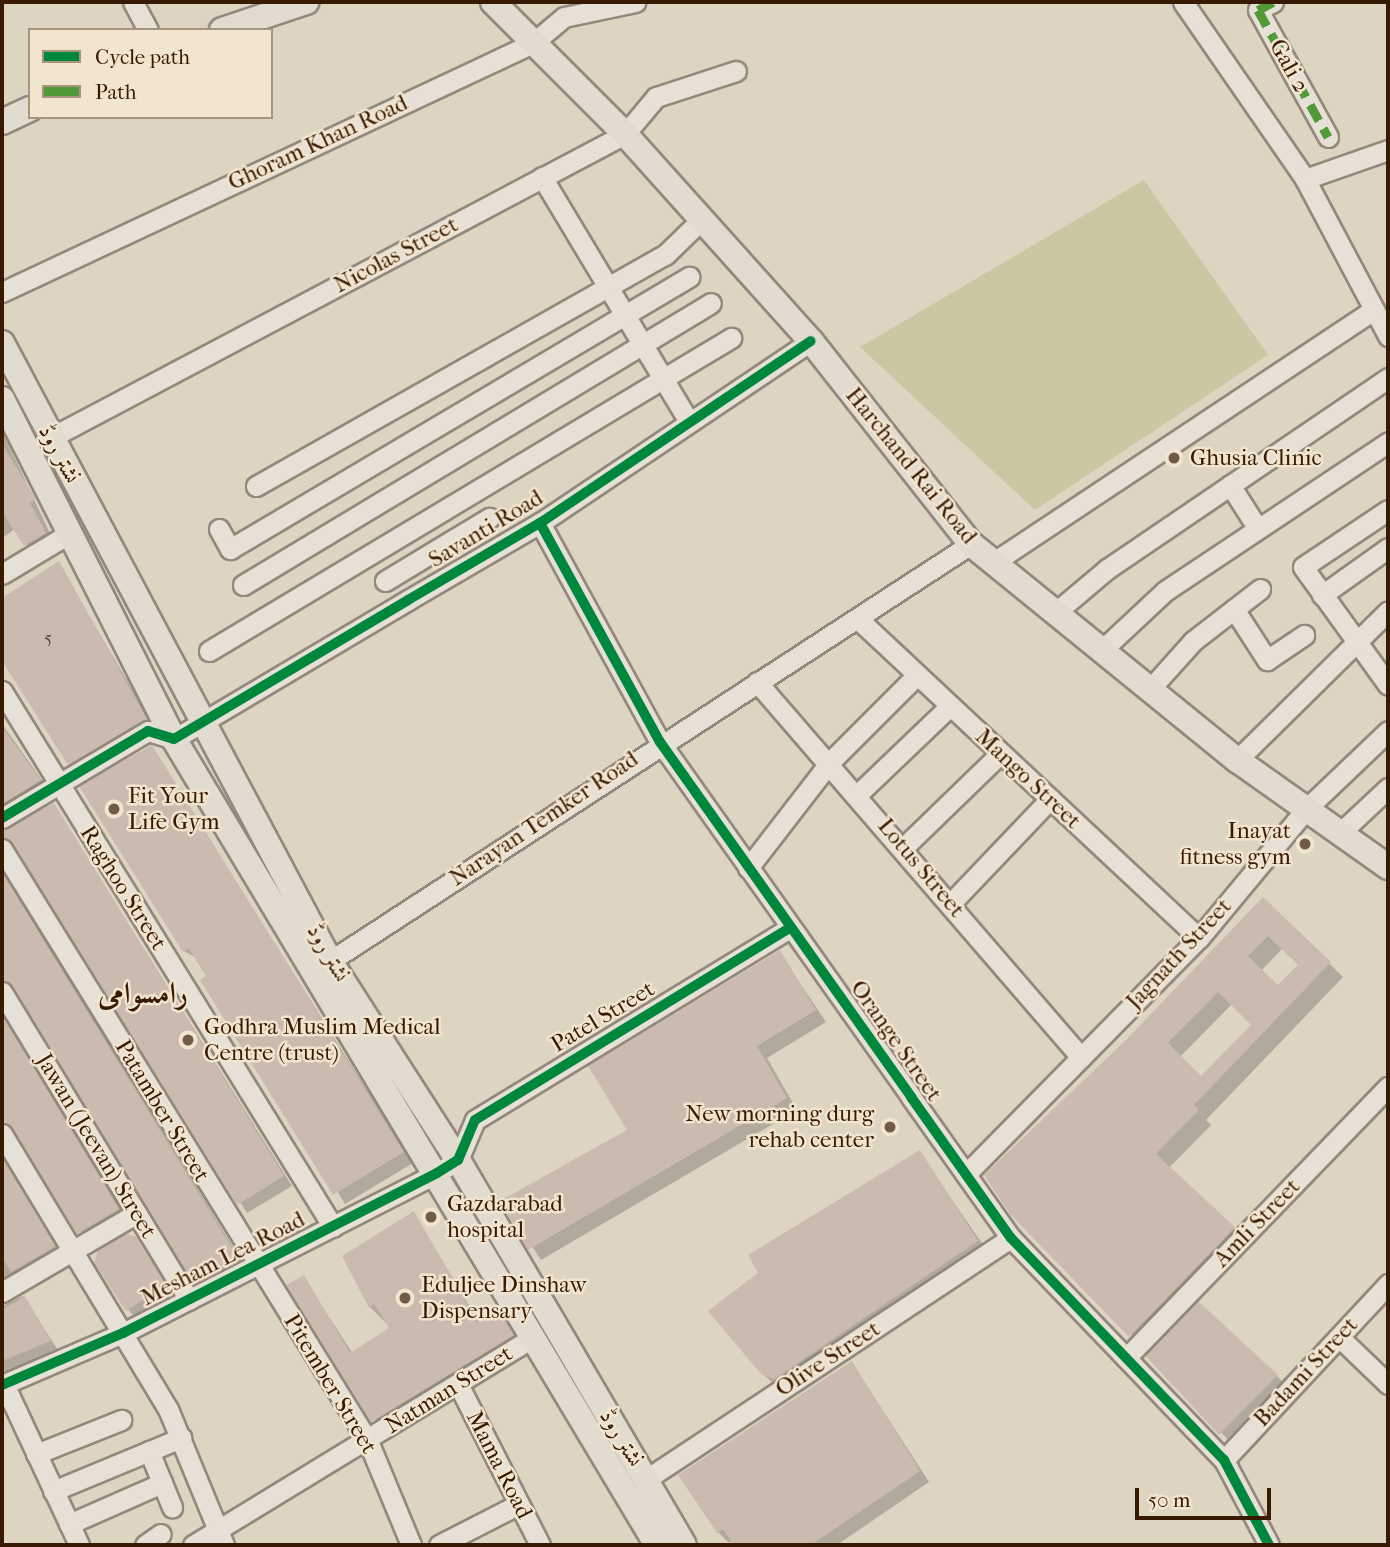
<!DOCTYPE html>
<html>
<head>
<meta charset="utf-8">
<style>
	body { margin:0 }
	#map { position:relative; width:1390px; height:1547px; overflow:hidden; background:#ded4c2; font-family:"IM FELL French Canon",Amiri,serif }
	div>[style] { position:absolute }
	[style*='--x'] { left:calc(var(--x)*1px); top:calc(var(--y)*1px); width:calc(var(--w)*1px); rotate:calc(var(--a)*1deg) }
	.green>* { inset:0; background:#cbc7a3 }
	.shadow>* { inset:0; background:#0003 }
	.building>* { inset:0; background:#cbbbaf }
	.roads { filter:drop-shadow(2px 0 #92887b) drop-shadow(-2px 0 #92887b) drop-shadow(0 2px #92887b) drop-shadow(0 -2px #92887b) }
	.minor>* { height:19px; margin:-9.5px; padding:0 9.5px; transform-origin:9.5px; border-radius:9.5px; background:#e6e0d6 }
	.major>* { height:24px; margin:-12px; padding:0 12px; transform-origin:12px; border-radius:12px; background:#e1dbd0 }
	.quiet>* { height:9px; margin-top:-4.5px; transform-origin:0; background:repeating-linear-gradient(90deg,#529939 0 18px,transparent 0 27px) }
	.cycleway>* { height:10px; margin:-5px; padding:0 5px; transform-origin:5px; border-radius:5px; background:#00873e }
	.dots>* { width:19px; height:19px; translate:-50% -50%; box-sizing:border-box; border:4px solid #f2e5cf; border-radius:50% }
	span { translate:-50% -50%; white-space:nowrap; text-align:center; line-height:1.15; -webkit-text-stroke:5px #f2e5cf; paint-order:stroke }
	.number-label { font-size:19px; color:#5e4430 }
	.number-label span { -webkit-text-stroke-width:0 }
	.street-label { font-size:23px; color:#381a03 }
	.poi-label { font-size:23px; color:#381a03 }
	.left { translate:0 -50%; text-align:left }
	.right { translate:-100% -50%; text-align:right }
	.district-label { font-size:30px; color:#381a03; font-weight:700 }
	.frame { position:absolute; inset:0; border:4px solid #381a03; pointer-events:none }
	.legend { position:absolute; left:28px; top:28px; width:245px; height:91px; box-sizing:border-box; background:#f2e5cf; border:2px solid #a8947d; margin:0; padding:9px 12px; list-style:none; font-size:21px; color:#381a03 }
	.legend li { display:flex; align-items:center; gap:14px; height:35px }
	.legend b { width:35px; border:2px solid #a8947d }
	.scale { position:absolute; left:1135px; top:1488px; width:136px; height:32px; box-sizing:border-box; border:4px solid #381a03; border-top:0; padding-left:9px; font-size:21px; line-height:24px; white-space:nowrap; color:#381a03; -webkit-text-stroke:5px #f2e5cf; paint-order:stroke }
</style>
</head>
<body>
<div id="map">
	<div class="green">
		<div style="clip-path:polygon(1144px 180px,1268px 355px,1035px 510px,860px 347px)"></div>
	</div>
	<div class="shadow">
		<div style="clip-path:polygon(2px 431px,55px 544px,36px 556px,15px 529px,2px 538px)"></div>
		<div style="clip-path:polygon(58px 564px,156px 729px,79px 773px,2px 657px,2px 600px)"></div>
		<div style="clip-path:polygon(2px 724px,49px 790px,2px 827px)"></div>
		<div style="clip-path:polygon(151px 747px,413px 1163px,345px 1204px,198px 959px,184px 951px)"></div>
		<div style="clip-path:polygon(54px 805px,292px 1186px,247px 1213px,19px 850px,4px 847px,2px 857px,2px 829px)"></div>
		<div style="clip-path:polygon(2px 869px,244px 1265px,202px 1289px,19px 993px,5px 989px,2px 1001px)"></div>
		<div style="clip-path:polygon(evenodd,1263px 899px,1343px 977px,1206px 1120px,1211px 1125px,1169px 1168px,1248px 1242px,1144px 1349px,986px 1175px,1127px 1042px,1263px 899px,1282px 949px,1300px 965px,1279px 988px,1261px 971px,1282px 949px,1263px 899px,1232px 1004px,1253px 1025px,1201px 1078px,1180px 1057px,1232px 1004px)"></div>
		<div style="clip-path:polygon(779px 952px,826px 1022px,767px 1058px,797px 1110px,541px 1260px,503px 1202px,629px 1130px)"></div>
		<div style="clip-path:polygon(2px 1012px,127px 1219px,87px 1242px,19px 1135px,4px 1132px,2px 1142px)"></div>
		<div style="clip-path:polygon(919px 1152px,990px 1255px,777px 1387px,762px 1373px)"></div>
		<div style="clip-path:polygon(2px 1154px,63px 1256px,2px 1296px)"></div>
		<div style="clip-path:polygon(414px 1213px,480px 1324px,498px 1312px,522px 1345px,382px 1431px,303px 1277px,353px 1354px,391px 1328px,370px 1307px)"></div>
		<div style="clip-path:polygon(135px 1237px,175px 1296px,138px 1320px,128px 1310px)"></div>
		<div style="clip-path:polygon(23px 1296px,58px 1350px,2px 1373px,2px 1306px)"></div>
		<div style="clip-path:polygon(1148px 1355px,1277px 1376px,1289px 1388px,1233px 1445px)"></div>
		<div style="clip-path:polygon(852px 1363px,929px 1482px,837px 1545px,728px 1542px,718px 1532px)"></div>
	</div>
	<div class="building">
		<div style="clip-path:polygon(2px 444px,36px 499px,30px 503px,46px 533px,24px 546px,2px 512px)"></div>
		<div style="clip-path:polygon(59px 561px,147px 719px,68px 765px,2px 661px,2px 598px)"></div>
		<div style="clip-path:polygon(2px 727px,41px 780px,2px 804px)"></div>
		<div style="clip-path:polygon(152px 745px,404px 1152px,333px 1195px,200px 980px,206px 976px,189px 949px,183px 952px,79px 786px)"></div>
		<div style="clip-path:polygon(54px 803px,284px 1176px,237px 1205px,12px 843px,2px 837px,2px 830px)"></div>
		<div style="clip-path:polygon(2px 872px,237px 1256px,192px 1281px,12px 986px,2px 980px)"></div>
		<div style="clip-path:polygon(evenodd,1263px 897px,1331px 962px,1194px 1105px,1199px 1110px,1156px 1154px,1235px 1227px,1129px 1337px,1010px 1214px,984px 1175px,1126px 1040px,1263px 897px,1268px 936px,1298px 965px,1278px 985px,1248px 956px,1268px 936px,1263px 897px,1218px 992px,1251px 1025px,1201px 1076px,1168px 1043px,1218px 992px)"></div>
		<div style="clip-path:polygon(780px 950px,816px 1010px,757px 1046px,787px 1098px,528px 1250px,500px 1201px,627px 1130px,588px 1066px)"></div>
		<div style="clip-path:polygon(2px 1015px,119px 1209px,77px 1234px,12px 1128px,2px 1122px)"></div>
		<div style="clip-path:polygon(920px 1150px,978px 1241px,774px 1379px,761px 1374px,708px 1311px,758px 1273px,748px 1255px)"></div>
		<div style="clip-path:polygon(2px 1157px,56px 1246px,11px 1272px,2px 1257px)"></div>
		<div style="clip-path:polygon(414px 1211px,478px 1324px,499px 1310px,514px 1335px,371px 1422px,286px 1285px,304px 1275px,350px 1353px,389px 1328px,374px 1304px,369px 1308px,342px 1256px)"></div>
		<div style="clip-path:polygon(126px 1234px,136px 1236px,166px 1285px,126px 1311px,94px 1263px,98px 1250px)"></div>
		<div style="clip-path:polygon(25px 1296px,51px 1341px,2px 1361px,2px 1310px)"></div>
		<div style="clip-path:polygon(1198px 1301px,1278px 1375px,1219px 1435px,1145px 1355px)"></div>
		<div style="clip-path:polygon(852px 1361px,920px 1471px,811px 1545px,734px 1545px,723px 1529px,717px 1533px,678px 1475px)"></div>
	</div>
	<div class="roads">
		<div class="minor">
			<div style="--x:133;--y:2;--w:32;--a:62"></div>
			<div style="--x:1183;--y:2;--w:215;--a:55.4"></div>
			<div style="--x:1305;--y:179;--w:178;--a:62.1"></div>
			<div style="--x:1273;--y:2;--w:17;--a:152"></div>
			<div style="--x:1258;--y:10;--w:145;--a:61.1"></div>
			<div style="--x:542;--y:177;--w:286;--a:59"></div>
			<div style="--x:1305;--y:179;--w:88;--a:-19.3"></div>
			<div style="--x:2;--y:292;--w:586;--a:-25.12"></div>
			<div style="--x:533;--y:43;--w:40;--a:-40"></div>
			<div style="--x:564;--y:17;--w:73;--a:-11.9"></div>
			<div style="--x:50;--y:438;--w:650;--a:-27.87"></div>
			<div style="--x:625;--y:134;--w:48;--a:-50"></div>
			<div style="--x:656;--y:97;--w:84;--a:-18"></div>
			<div style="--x:1230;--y:485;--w:52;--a:57.5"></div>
			<div style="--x:256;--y:486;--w:470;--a:-29.5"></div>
			<div style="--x:665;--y:255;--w:52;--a:-44.2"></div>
			<div style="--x:1388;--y:510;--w:102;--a:146.2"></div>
			<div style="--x:1303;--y:567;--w:145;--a:54.2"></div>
			<div style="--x:540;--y:523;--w:250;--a:61.3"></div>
			<div style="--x:660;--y:742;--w:435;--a:54.7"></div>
			<div style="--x:911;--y:1097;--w:173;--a:54.7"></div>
			<div style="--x:1011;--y:1238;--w:308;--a:46.2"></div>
			<div style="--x:1224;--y:1460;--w:96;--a:62.1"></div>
			<div style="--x:219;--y:529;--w:23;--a:61"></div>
			<div style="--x:230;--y:549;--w:534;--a:-30.65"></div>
			<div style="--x:994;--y:562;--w:454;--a:-33.6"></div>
			<div style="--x:2;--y:574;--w:79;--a:-31.1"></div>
			<div style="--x:385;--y:581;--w:122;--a:-31.2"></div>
			<div style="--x:243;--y:585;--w:546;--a:-31.07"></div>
			<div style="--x:1322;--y:595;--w:81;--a:-35.5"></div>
			<div style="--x:1234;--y:609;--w:61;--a:57.1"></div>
			<div style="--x:1267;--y:660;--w:45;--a:-34"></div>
			<div style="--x:1056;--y:612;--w:67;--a:-40.1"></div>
			<div style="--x:1107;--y:569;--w:340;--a:-34.2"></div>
			<div style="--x:858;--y:619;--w:467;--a:43.1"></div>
			<div style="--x:1102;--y:650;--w:86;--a:-43.1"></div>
			<div style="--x:1165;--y:591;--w:268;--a:-33.7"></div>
			<div style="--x:209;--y:651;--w:609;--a:-30.95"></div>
			<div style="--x:757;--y:682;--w:496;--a:49.2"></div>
			<div style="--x:1150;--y:689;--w:64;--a:-48.1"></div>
			<div style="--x:1193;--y:641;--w:85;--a:-37.8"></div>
			<div style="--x:2;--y:691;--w:630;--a:58.3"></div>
			<div style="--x:1237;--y:760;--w:212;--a:-44.6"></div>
			<div style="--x:859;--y:793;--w:126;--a:-43.7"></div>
			<div style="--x:2;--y:818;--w:170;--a:-30.8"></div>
			<div style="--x:148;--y:731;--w:27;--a:17"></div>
			<div style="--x:174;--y:739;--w:272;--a:-30.7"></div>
			<div style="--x:408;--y:600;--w:153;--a:-30.3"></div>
			<div style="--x:540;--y:523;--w:326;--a:-33.9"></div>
			<div style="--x:1340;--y:833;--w:66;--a:-43.2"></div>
			<div style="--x:904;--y:847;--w:135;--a:-44.1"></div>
			<div style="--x:2;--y:849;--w:696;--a:58.27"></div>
			<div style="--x:368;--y:1441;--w:113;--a:67.5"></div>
			<div style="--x:748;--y:868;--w:134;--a:-52.3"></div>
			<div style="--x:830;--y:762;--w:123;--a:-45"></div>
			<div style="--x:951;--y:903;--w:144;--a:-46.4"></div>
			<div style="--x:330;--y:961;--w:765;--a:-33.05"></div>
			<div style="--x:2;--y:992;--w:360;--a:58.7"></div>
			<div style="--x:2;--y:1134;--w:321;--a:58.9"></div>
			<div style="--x:168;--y:1409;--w:147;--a:67.6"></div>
			<div style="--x:966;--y:1174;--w:332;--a:-45.4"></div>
			<div style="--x:1199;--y:938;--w:168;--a:-50.3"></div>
			<div style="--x:1306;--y:809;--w:113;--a:-43.6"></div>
			<div style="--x:2;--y:1292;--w:156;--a:-30.3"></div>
			<div style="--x:1339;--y:1337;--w:68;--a:43.8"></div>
			<div style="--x:1126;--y:1358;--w:377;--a:-46"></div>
			<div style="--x:4;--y:1384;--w:178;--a:65"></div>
			<div style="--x:458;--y:1384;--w:181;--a:63"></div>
			<div style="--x:2;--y:1385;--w:132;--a:-23.3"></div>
			<div style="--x:123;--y:1333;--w:352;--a:-27"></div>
			<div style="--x:437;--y:1173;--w:25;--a:-32"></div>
			<div style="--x:458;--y:1160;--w:43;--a:-67"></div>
			<div style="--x:475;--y:1120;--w:369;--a:-31.4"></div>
			<div style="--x:149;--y:1451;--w:61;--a:67.7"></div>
			<div style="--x:36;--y:1454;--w:92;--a:-21.8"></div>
			<div style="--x:1224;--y:1460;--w:241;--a:-47"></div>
			<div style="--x:645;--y:1480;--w:439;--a:-33.5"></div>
			<div style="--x:53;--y:1491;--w:139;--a:-22.5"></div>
			<div style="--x:69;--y:1524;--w:102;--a:-23.8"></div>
			<div style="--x:145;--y:1545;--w:19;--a:-35"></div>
			<div style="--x:193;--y:1545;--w:395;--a:-31.4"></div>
			<div style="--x:439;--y:1545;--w:90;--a:-27.1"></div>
		</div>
		<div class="major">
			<div style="--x:493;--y:2;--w:187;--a:45"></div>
			<div style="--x:625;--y:134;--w:278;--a:48.1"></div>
			<div style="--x:811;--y:341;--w:258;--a:51.8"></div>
			<div style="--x:971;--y:544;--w:343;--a:39.1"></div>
			<div style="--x:1237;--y:760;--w:185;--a:35.3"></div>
			<div style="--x:222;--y:30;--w:89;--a:-18.4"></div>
			<div style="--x:2;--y:122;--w:31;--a:-25"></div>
			<div style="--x:2;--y:343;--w:700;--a:62.04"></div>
			<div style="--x:330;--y:961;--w:237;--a:57.3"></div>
			<div style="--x:458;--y:1160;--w:446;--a:59.6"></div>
			<div style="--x:2;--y:399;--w:381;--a:63.2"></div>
			<div style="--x:174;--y:739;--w:940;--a:59.07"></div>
		</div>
	</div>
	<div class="quiet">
		<div style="--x:1273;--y:2;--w:17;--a:152"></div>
		<div style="--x:1258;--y:10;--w:145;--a:61.1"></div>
	</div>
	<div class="cycleway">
		<div style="--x:540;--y:523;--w:250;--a:61.3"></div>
		<div style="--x:660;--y:742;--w:435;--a:54.7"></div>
		<div style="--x:911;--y:1097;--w:173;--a:54.7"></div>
		<div style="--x:1011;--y:1238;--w:308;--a:46.2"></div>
		<div style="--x:1224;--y:1460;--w:96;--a:62.1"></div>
		<div style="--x:2;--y:818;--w:170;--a:-30.8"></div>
		<div style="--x:148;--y:731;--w:27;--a:17"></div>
		<div style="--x:174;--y:739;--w:272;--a:-30.7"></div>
		<div style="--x:408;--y:600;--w:153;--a:-30.3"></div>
		<div style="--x:540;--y:523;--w:326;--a:-33.9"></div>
		<div style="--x:2;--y:1385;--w:132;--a:-23.3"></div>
		<div style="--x:123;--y:1333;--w:352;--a:-27"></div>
		<div style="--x:437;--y:1173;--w:25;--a:-32"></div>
		<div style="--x:458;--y:1160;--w:43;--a:-67"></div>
		<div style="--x:475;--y:1120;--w:369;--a:-31.4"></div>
	</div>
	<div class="dots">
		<div style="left:1174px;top:458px;background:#725b46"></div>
		<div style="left:114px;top:809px;background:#725b46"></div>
		<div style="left:1305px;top:844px;background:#725b46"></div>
		<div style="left:188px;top:1040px;background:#725b46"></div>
		<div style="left:890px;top:1127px;background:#725b46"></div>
		<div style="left:431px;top:1217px;background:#725b46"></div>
		<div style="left:405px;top:1298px;background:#725b46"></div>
	</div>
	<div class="number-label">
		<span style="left:48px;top:639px">5</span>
	</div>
	<div class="street-label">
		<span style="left:1289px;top:66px;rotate:61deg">Gali 2</span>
		<span style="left:318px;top:143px;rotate:-25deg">Ghoram Khan Road</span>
		<span style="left:396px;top:255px;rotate:-28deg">Nicolas Street</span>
		<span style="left:59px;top:454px;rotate:62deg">نشتر روڈ</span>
		<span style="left:911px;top:466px;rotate:51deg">Harchand Rai Road</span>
		<span style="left:486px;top:529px;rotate:-31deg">Savanti Road</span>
		<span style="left:1028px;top:779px;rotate:43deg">Mango Street</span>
		<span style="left:544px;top:819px;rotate:-34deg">Narayan Temker Road</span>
		<span style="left:921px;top:868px;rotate:50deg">Lotus Street</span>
		<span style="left:123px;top:888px;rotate:58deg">Raghoo Street</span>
		<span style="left:328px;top:953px;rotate:60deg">نشتر روڈ</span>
		<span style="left:1179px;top:954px;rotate:-47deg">Jagnath Street</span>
		<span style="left:603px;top:1017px;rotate:-31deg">Patel Street</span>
		<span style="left:896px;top:1041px;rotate:55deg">Orange Street</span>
		<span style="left:162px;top:1111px;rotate:59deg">Patamber Street</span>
		<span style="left:96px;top:1146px;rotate:59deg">Jawan (Jeevan) Street</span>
		<span style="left:1257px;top:1223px;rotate:-46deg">Amli Street</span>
		<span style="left:223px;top:1259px;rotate:-27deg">Mesham Lea Road</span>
		<span style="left:828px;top:1359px;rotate:-33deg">Olive Street</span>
		<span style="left:1306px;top:1372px;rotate:-47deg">Badami Street</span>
		<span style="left:330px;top:1384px;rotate:59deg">Pitember Street</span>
		<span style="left:449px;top:1390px;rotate:-32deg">Natman Street</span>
		<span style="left:621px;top:1438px;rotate:59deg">نشتر روڈ</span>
		<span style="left:499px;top:1465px;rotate:63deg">Mama Road</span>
	</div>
	<div class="poi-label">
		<span class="left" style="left:1190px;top:458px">Ghusia Clinic</span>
		<span class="left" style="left:128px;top:809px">Fit Your<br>Life Gym</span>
		<span class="right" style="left:1291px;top:844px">Inayat<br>fitness gym</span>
		<span class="left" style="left:204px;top:1040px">Godhra Muslim Medical<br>Centre (trust)</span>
		<span class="right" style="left:874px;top:1127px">New morning durg<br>rehab center</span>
		<span class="left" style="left:447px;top:1217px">Gazdarabad<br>hospital</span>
		<span class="left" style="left:421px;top:1298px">Eduljee Dinshaw<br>Dispensary</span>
	</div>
	<div class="district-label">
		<span style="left:143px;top:994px">رامسوامی</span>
	</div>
	<div class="frame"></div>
	<ul class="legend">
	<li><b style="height:9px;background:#00873e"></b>Cycle path</li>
	<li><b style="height:9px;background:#529939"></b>Path</li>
	</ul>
	<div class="scale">50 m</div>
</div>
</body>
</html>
